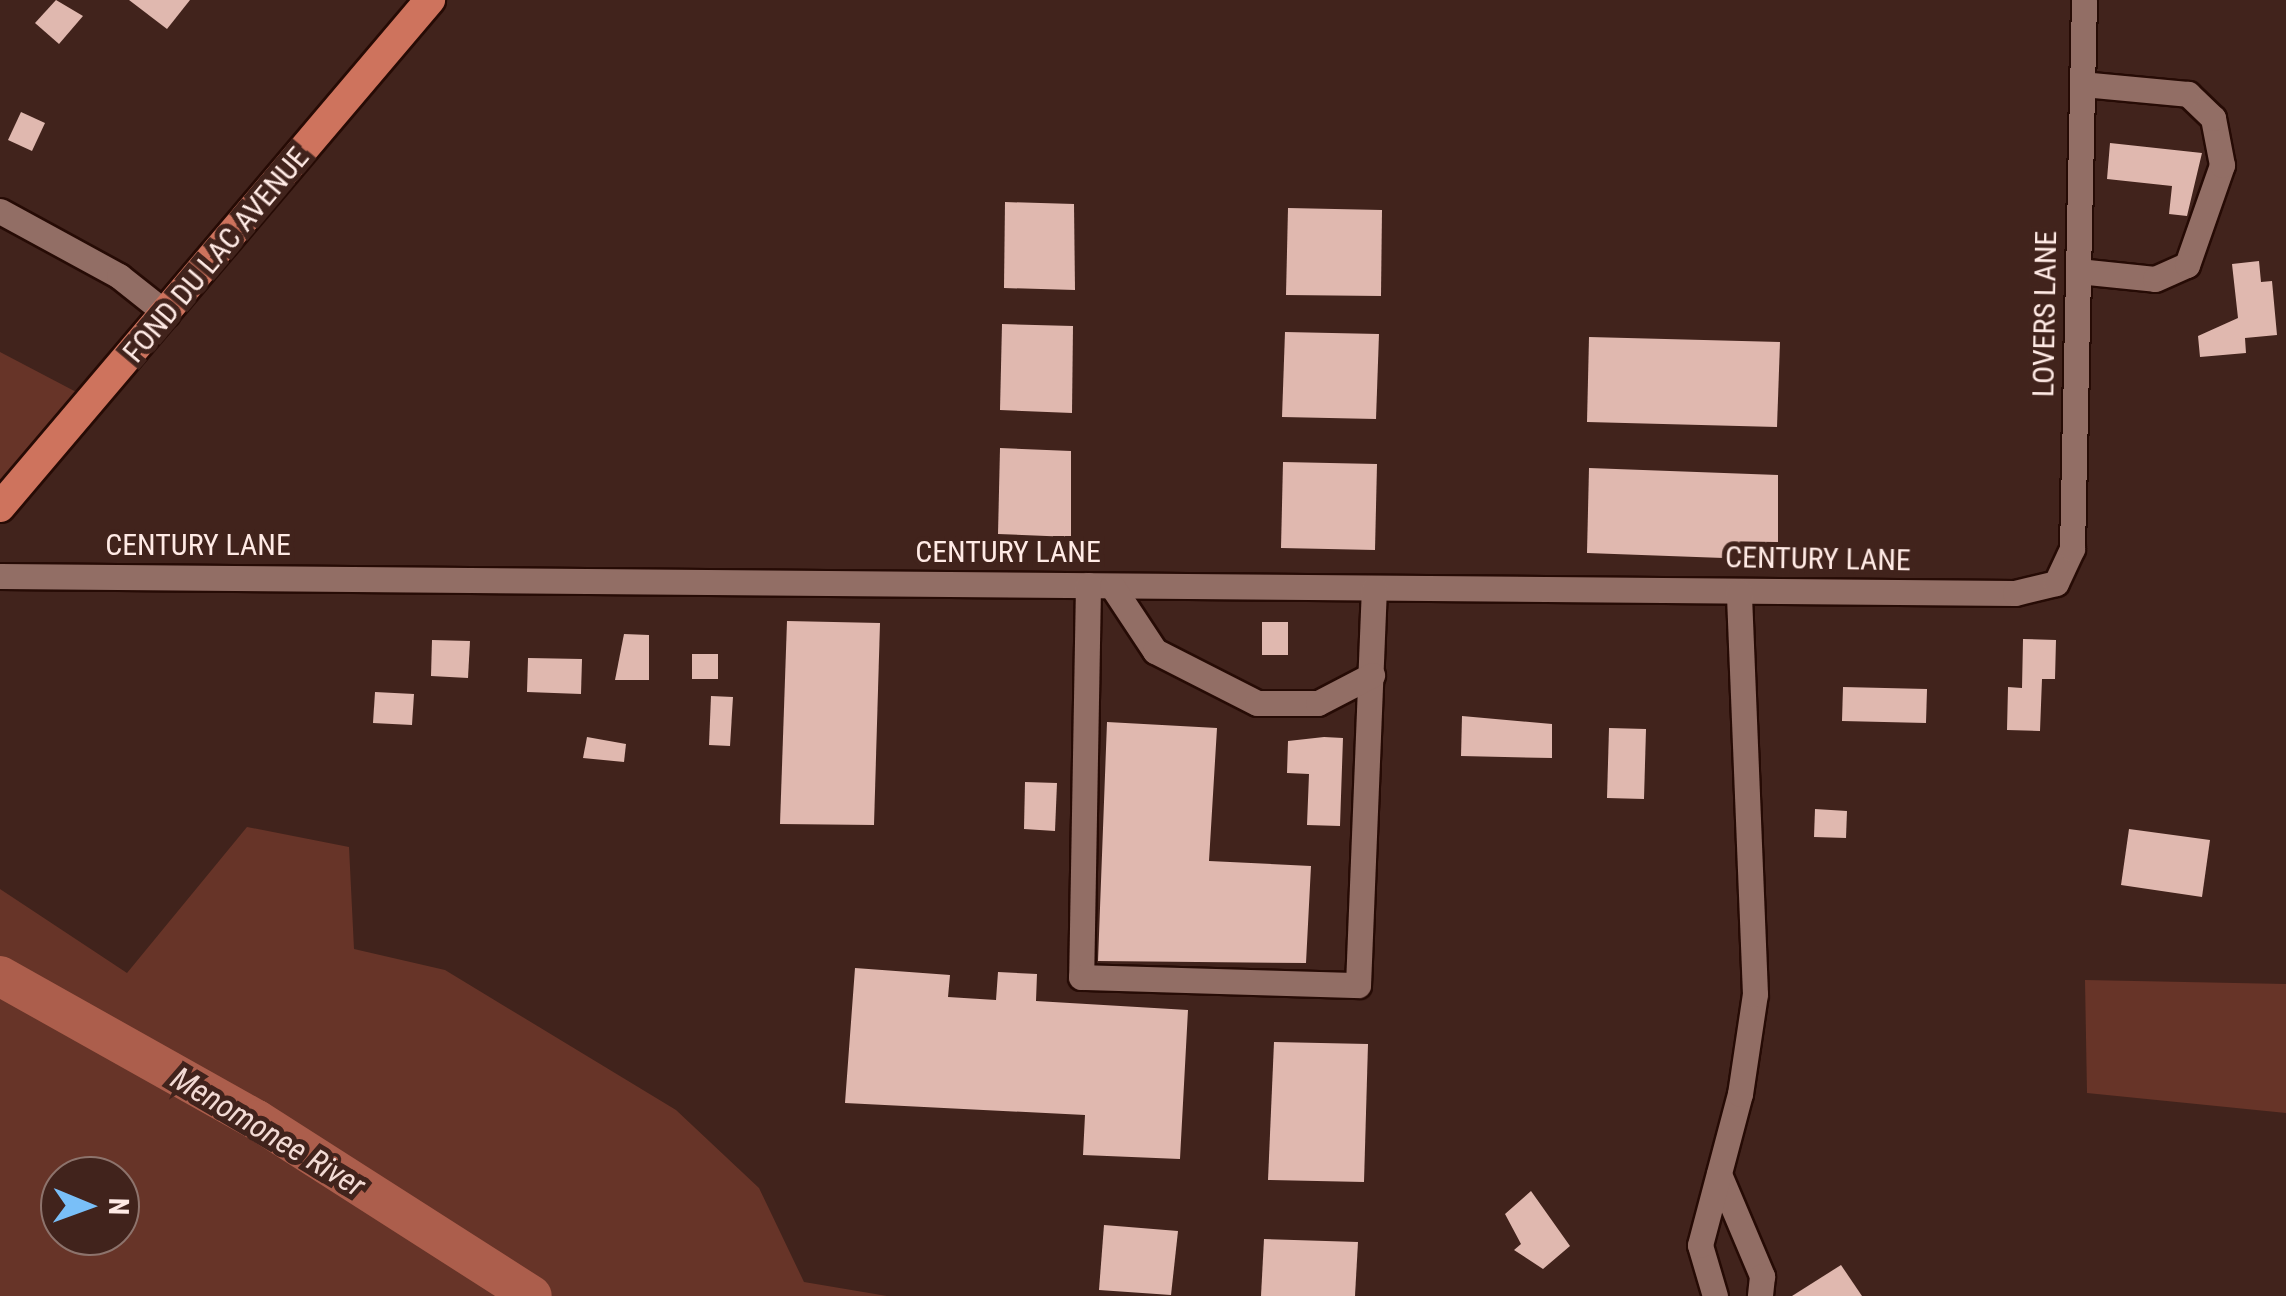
<!DOCTYPE html>
<html>
<head>
<meta charset="utf-8">
<style>
	body { margin:0 }
	#map { position:relative; width:2286px; height:1296px; overflow:hidden; background:#41231c; font-family:"Roboto Condensed",sans-serif }
	div>[style] { position:absolute }
	[style*='--x'] { left:calc(var(--x)*1px); top:calc(var(--y)*1px); width:calc(var(--w)*1px); rotate:calc(var(--a)*1deg) }
	.green>* { inset:0; background:#673428 }
	.river>* { height:40px; margin:-20px; padding:0 20px; transform-origin:20px; border-radius:20px; background:#ac5e4c }
	.building>* { inset:0; background:#e0b8af }
	.roads { filter:drop-shadow(2px 0 #260b05) drop-shadow(-2px 0 #260b05) drop-shadow(0 2px #260b05) drop-shadow(0 -2px #260b05) }
	.minor>* { height:25px; margin:-12.5px; padding:0 12.5px; transform-origin:12.5px; border-radius:12.5px; background:#926e65 }
	.major>* { height:30px; margin:-15px; padding:0 15px; transform-origin:15px; border-radius:15px; background:#ce735d }
	span { translate:-50% -50%; white-space:nowrap; text-align:center; line-height:1.15; -webkit-text-stroke:10px #41231c; paint-order:stroke }
	.street-label { font-size:30px; color:#ffeae5 }
	.water-label { font-size:32px; color:#f2dad4; font-style:italic }
	.north { position:absolute; left:40px; top:1156px; width:100px; height:100px; box-sizing:border-box; background:#41231c; border:2px solid #8d736c; border-radius:50%; rotate:91deg; font-size:28px; font-weight:700; line-height:40px; text-align:center; color:#ffeae5 }
	.north::after { content:''; display:block; margin:auto; width:35px; height:45px; background:#79bff8; clip-path:polygon(50% 0,100% 100%,50% 72%,0 100%) }
</style>
</head>
<body>
<div id="map">
	<div class="green">
		<div style="clip-path:polygon(0 352px,82px 395px,0 486px)"></div>
		<div style="clip-path:polygon(evenodd,247px 827px,349px 847px,354px 949px,445px 970px,676px 1110px,759px 1188px,804px 1282px,887px 1296px,0 1296px,0 889px,127px 973px,247px 827px,60px 1176px,120px 1176px,120px 1236px,60px 1236px,60px 1176px)"></div>
		<div style="clip-path:polygon(2085px 980px,2286px 984px,2286px 1113px,2087px 1093px)"></div>
	</div>
	<div class="river">
		<div style="--x:0;--y:976;--w:295;--a:29.3"></div>
		<div style="--x:257;--y:1120;--w:326;--a:32.6"></div>
	</div>
	<div class="building">
		<div style="clip-path:polygon(56px 0,83px 16px,59px 44px,35px 23px)"></div>
		<div style="clip-path:polygon(129px 0,190px 0,167px 29px)"></div>
		<div style="clip-path:polygon(21px 112px,45px 123px,32px 151px,8px 140px)"></div>
		<div style="clip-path:polygon(2110px 143px,2202px 153px,2187px 216px,2169px 214px,2172px 186px,2107px 179px)"></div>
		<div style="clip-path:polygon(1005px 202px,1074px 204px,1075px 290px,1004px 288px)"></div>
		<div style="clip-path:polygon(1288px 208px,1382px 210px,1381px 296px,1286px 295px)"></div>
		<div style="clip-path:polygon(2259px 261px,2261px 282px,2272px 281px,2277px 335px,2245px 338px,2246px 353px,2200px 357px,2198px 336px,2238px 318px,2232px 264px)"></div>
		<div style="clip-path:polygon(1002px 324px,1073px 326px,1072px 413px,1000px 410px)"></div>
		<div style="clip-path:polygon(1285px 332px,1379px 334px,1376px 419px,1282px 417px)"></div>
		<div style="clip-path:polygon(1589px 337px,1780px 342px,1777px 427px,1587px 422px)"></div>
		<div style="clip-path:polygon(1000px 448px,1071px 451px,1071px 537px,998px 534px)"></div>
		<div style="clip-path:polygon(1283px 462px,1377px 464px,1375px 550px,1281px 548px)"></div>
		<div style="clip-path:polygon(1589px 468px,1778px 475px,1778px 560px,1587px 553px)"></div>
		<div style="clip-path:polygon(787px 621px,880px 623px,874px 825px,780px 824px)"></div>
		<div style="clip-path:polygon(1262px 622px,1288px 622px,1288px 655px,1262px 655px)"></div>
		<div style="clip-path:polygon(624px 634px,649px 635px,649px 680px,615px 680px)"></div>
		<div style="clip-path:polygon(2023px 639px,2056px 640px,2055px 679px,2042px 679px,2040px 731px,2007px 730px,2008px 687px,2022px 688px)"></div>
		<div style="clip-path:polygon(432px 640px,470px 641px,468px 678px,431px 676px)"></div>
		<div style="clip-path:polygon(692px 654px,718px 654px,718px 679px,692px 679px)"></div>
		<div style="clip-path:polygon(528px 658px,582px 659px,581px 694px,527px 692px)"></div>
		<div style="clip-path:polygon(1843px 687px,1927px 689px,1926px 723px,1842px 721px)"></div>
		<div style="clip-path:polygon(375px 692px,414px 694px,412px 725px,373px 723px)"></div>
		<div style="clip-path:polygon(711px 696px,733px 697px,730px 746px,709px 745px)"></div>
		<div style="clip-path:polygon(1462px 716px,1552px 724px,1552px 758px,1461px 756px)"></div>
		<div style="clip-path:polygon(1107px 722px,1217px 728px,1209px 861px,1311px 866px,1306px 963px,1098px 961px)"></div>
		<div style="clip-path:polygon(1609px 728px,1646px 729px,1644px 799px,1607px 798px)"></div>
		<div style="clip-path:polygon(587px 737px,626px 744px,624px 762px,583px 758px)"></div>
		<div style="clip-path:polygon(1324px 737px,1343px 738px,1340px 826px,1307px 825px,1309px 774px,1287px 773px,1288px 741px)"></div>
		<div style="clip-path:polygon(1025px 782px,1057px 783px,1055px 831px,1024px 829px)"></div>
		<div style="clip-path:polygon(1815px 809px,1847px 811px,1846px 838px,1814px 837px)"></div>
		<div style="clip-path:polygon(2129px 829px,2210px 840px,2202px 897px,2121px 885px)"></div>
		<div style="clip-path:polygon(855px 968px,950px 975px,948px 997px,996px 1000px,998px 972px,1037px 974px,1036px 1001px,1188px 1010px,1180px 1159px,1083px 1155px,1085px 1115px,845px 1103px)"></div>
		<div style="clip-path:polygon(1274px 1042px,1368px 1044px,1364px 1182px,1268px 1180px)"></div>
		<div style="clip-path:polygon(1531px 1191px,1570px 1246px,1543px 1269px,1514px 1250px,1521px 1244px,1505px 1214px)"></div>
		<div style="clip-path:polygon(1104px 1225px,1178px 1231px,1171px 1295px,1099px 1290px)"></div>
		<div style="clip-path:polygon(1264px 1239px,1358px 1242px,1355px 1296px,1261px 1296px)"></div>
		<div style="clip-path:polygon(1841px 1265px,1862px 1296px,1792px 1296px)"></div>
	</div>
	<div class="roads">
		<div class="minor">
			<div style="--x:0;--y:211;--w:136;--a:28.6"></div>
			<div style="--x:119;--y:276;--w:61;--a:38.4"></div>
			<div style="--x:2078;--y:271;--w:77;--a:5.9"></div>
			<div style="--x:2155;--y:279;--w:35;--a:-24"></div>
			<div style="--x:2187;--y:265;--w:106;--a:-70.7"></div>
			<div style="--x:2222;--y:165;--w:48;--a:-100.8"></div>
			<div style="--x:2213;--y:118;--w:35;--a:-136"></div>
			<div style="--x:2188;--y:94;--w:106;--a:-174.6"></div>
			<div style="--x:0;--y:576;--w:2015;--a:0.48"></div>
			<div style="--x:2015;--y:593;--w:42;--a:-13.7"></div>
			<div style="--x:2056;--y:583;--w:38;--a:-65"></div>
			<div style="--x:2072;--y:549;--w:549;--a:-88.75"></div>
			<div style="--x:1088;--y:585;--w:392;--a:91"></div>
			<div style="--x:1081;--y:977;--w:277;--a:1.7"></div>
			<div style="--x:1358;--y:985;--w:397;--a:-87.7"></div>
			<div style="--x:1112;--y:586;--w:78;--a:56.5"></div>
			<div style="--x:1155;--y:651;--w:114;--a:27"></div>
			<div style="--x:1257;--y:703;--w:61;--a:0"></div>
			<div style="--x:1318;--y:703;--w:61;--a:-27.4"></div>
			<div style="--x:1719;--y:1174;--w:111;--a:67.1"></div>
			<div style="--x:1762;--y:1276;--w:20;--a:96"></div>
			<div style="--x:1715;--y:1296;--w:53;--a:-106.4"></div>
			<div style="--x:1700;--y:1245;--w:156;--a:-75.2"></div>
			<div style="--x:1740;--y:1094;--w:101;--a:-81.5"></div>
			<div style="--x:1755;--y:994;--w:403;--a:-92.3"></div>
		</div>
		<div class="major">
			<div style="--x:0;--y:507;--w:665;--a:-49.7"></div>
		</div>
	</div>
	<div class="street-label">
		<span style="left:216px;top:255px;rotate:-50deg">FOND DU LAC AVENUE</span>
		<span style="left:2045px;top:314px;rotate:-89deg">LOVERS LANE</span>
		<span style="left:198px;top:545px">CENTURY LANE</span>
		<span style="left:1008px;top:552px">CENTURY LANE</span>
		<span style="left:1818px;top:559px;rotate:1deg">CENTURY LANE</span>
	</div>
	<div class="water-label">
		<span style="left:268px;top:1132px;rotate:31deg">Menomonee River</span>
	</div>
	<div class="north">N</div>
</div>
</body>
</html>
